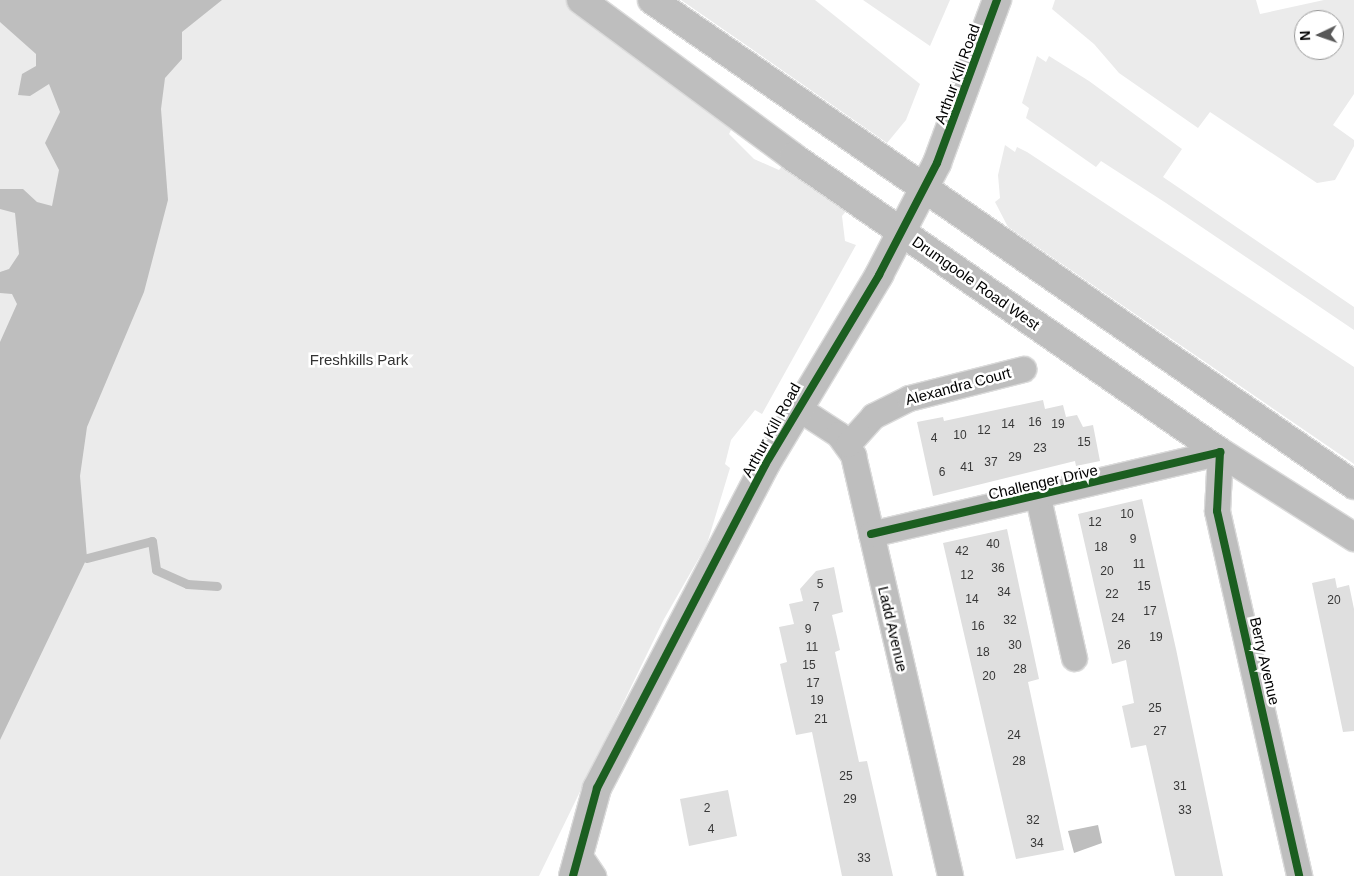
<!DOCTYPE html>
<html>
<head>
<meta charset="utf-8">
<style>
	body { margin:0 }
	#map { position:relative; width:1354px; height:876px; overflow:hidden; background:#fff; font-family:Helvetica,sans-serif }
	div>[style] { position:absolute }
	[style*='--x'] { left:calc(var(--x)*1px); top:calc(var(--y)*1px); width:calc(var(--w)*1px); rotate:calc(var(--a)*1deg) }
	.green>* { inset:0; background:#ebebeb }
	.water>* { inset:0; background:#bebebe }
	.stream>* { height:9px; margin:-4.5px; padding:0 4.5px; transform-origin:4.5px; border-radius:4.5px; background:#bebebe }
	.building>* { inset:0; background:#dfdfdf }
	.roads { filter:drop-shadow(1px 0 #dbdbdb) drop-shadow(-1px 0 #dbdbdb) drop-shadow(0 1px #dbdbdb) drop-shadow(0 -1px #dbdbdb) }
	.minor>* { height:25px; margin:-12.5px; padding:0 12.5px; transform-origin:12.5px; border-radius:12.5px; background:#bebebe }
	.tertiary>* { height:28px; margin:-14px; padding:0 14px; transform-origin:14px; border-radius:14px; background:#bebebe }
	.primary>* { height:28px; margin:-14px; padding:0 14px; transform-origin:14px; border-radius:14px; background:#bebebe }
	.cycleway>* { height:8px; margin:-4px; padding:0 4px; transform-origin:4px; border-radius:4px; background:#1b5e20 }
	span { translate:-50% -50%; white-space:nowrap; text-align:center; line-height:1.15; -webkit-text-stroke:5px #fff; paint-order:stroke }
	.number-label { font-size:12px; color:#383838 }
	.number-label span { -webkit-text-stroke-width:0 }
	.street-label { font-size:15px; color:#000 }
	.park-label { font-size:15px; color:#323232 }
	.north { position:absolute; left:1294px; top:10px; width:50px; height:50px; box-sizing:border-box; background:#fff; border:1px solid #999; border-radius:50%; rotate:267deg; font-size:14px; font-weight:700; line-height:20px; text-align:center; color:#000 }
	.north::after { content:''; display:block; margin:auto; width:18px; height:22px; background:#595959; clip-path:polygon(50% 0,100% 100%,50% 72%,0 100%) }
</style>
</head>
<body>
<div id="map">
	<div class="green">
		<div style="clip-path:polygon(0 0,567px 0,732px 128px,729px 134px,754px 159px,779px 170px,783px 165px,847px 210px,842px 216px,845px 241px,856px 245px,762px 414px,755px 410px,731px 440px,725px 464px,730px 468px,707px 544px,664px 619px,539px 876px,0 876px)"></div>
		<div style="clip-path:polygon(681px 0,815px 0,920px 84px,906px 120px,887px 143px)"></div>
		<div style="clip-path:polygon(863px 0,950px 0,930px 46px)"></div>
		<div style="clip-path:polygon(evenodd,1055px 0,1256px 0,1260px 14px,1324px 0,1354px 0,1354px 94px,1333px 125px,1354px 140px,1354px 146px,1335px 180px,1317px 183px,1210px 112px,1198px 128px,1119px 73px,1094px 44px,1052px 9px,1055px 0,1304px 20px,1334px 20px,1334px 50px,1304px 50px,1304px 20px)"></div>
		<div style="clip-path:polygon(1037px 56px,1046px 62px,1049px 56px,1089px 81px,1182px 149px,1163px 177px,1354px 307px,1354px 330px,1166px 203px,1101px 161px,1096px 167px,1026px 118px,1029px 108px,1022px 103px)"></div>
		<div style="clip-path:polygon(1005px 145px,1015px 152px,1017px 147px,1027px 152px,1354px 367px,1354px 464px,1008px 227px,995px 202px,1000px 198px,998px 175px)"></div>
	</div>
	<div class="water">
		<div style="clip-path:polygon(0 0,222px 0,182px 32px,182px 59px,165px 78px,161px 109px,168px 200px,144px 292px,87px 427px,80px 476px,87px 558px,0 740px,0 342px,17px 304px,12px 294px,0 293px,0 272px,9px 269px,19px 254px,15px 213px,0 209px,0 189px,23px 189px,37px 202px,52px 206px,59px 170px,45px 143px,60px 112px,49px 84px,30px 96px,18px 95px,22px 74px,36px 66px,36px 54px,0 22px)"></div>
		<div style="clip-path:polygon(1098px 825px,1102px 843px,1074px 853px,1068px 831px)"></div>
	</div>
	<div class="stream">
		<div style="--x:87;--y:558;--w:67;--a:-14.7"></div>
		<div style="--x:152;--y:541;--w:29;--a:82"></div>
		<div style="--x:156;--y:570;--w:34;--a:24"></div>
		<div style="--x:187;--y:584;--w:30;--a:4"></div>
	</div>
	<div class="building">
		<div style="clip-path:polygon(1043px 400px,1045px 409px,1063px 405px,1066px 417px,1077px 415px,1083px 427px,1093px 425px,1100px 461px,1076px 466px,1075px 461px,933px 496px,917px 422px,943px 417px,944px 421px)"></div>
		<div style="clip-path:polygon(1142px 499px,1176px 649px,1223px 876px,1175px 876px,1146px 745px,1131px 748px,1122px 706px,1134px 703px,1126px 660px,1112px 664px,1078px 514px)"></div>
		<div style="clip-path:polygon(1007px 529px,1039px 679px,1028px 682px,1064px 850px,1016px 859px,943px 543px)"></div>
		<div style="clip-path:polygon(834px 567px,843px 612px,832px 615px,840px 650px,835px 652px,859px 762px,867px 761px,893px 876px,842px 876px,812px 732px,796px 735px,780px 664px,787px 662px,779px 627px,794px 624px,789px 604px,803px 601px,800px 589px,816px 571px)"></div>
		<div style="clip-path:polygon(1335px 578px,1337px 588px,1349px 585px,1354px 609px,1354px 731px,1343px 732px,1312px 583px)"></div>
		<div style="clip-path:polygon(728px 790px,737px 836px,689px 846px,680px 799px)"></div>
	</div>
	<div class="roads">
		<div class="minor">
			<div style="--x:798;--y:408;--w:48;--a:33"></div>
			<div style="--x:838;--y:434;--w:26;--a:54"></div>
			<div style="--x:853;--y:455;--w:432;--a:77"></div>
			<div style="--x:848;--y:444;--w:38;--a:-48"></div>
			<div style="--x:873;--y:416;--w:40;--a:-26.6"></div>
			<div style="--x:909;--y:398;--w:118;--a:-14.3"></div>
			<div style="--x:1038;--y:498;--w:164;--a:77.3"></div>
			<div style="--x:871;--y:534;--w:359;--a:-13.2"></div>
			<div style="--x:1220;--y:452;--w:59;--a:92.9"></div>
			<div style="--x:1217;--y:511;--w:374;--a:77.3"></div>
			<div style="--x:581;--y:858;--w:22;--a:56"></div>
		</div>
		<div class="tertiary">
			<div style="--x:573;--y:876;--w:91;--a:-74.7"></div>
			<div style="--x:597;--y:788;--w:364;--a:-62.5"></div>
			<div style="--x:765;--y:465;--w:222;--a:-59"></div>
			<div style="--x:879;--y:275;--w:126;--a:-62.6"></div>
			<div style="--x:937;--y:163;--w:174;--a:-69.8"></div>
		</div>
		<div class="primary">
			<div style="--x:581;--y:0;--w:264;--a:36.5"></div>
			<div style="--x:793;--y:157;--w:519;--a:34.64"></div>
			<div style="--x:1220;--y:452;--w:159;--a:32.4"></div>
			<div style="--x:652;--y:0;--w:853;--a:34.64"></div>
		</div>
	</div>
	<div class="cycleway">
		<div style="--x:871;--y:534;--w:359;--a:-13.2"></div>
		<div style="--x:1220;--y:452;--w:59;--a:92.9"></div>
		<div style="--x:1217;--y:511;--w:374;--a:77.3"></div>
		<div style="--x:573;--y:876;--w:91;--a:-74.7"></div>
		<div style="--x:597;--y:788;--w:364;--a:-62.5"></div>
		<div style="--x:765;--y:465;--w:222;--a:-59"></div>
		<div style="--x:879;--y:275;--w:126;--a:-62.6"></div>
		<div style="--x:937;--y:163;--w:174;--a:-69.8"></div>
	</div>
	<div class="number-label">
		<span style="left:1035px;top:423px">16</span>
		<span style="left:1008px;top:425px">14</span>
		<span style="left:1058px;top:425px">19</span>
		<span style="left:984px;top:431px">12</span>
		<span style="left:960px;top:436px">10</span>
		<span style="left:934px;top:439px">4</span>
		<span style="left:1084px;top:443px">15</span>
		<span style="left:1040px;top:449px">23</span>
		<span style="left:1015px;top:458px">29</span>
		<span style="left:991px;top:463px">37</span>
		<span style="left:967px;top:468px">41</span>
		<span style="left:942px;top:473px">6</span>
		<span style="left:1127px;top:515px">10</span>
		<span style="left:1095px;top:523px">12</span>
		<span style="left:1133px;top:540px">9</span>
		<span style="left:993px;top:545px">40</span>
		<span style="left:1101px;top:548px">18</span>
		<span style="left:962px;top:552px">42</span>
		<span style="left:1139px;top:565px">11</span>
		<span style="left:998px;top:569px">36</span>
		<span style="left:1107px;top:572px">20</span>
		<span style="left:967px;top:576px">12</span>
		<span style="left:820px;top:585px">5</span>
		<span style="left:1144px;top:587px">15</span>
		<span style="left:1004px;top:593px">34</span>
		<span style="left:1112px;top:595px">22</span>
		<span style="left:972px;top:600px">14</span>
		<span style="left:1334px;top:601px">20</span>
		<span style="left:816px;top:608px">7</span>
		<span style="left:1150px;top:612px">17</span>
		<span style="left:1118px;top:619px">24</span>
		<span style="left:1010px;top:621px">32</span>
		<span style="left:978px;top:627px">16</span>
		<span style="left:808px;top:630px">9</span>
		<span style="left:1156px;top:638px">19</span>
		<span style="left:1015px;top:646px">30</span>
		<span style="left:1124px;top:646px">26</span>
		<span style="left:812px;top:648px">11</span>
		<span style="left:983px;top:653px">18</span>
		<span style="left:809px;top:666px">15</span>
		<span style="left:1020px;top:670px">28</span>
		<span style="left:989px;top:677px">20</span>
		<span style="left:813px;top:684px">17</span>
		<span style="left:817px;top:701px">19</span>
		<span style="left:1155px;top:709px">25</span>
		<span style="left:821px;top:720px">21</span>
		<span style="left:1160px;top:732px">27</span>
		<span style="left:1014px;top:736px">24</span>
		<span style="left:1019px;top:762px">28</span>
		<span style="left:846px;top:777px">25</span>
		<span style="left:1180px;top:787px">31</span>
		<span style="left:850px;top:800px">29</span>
		<span style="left:707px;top:809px">2</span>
		<span style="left:1185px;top:811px">33</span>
		<span style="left:1033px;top:821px">32</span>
		<span style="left:711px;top:830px">4</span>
		<span style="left:1037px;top:844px">34</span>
		<span style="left:864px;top:859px">33</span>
	</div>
	<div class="street-label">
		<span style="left:957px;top:74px;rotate:-70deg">Arthur Kill Road</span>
		<span style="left:976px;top:283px;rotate:35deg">Drumgoole Road West</span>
		<span style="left:958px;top:386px;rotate:-15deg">Alexandra Court</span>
		<span style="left:771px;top:430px;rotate:-61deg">Arthur Kill Road</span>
		<span style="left:1043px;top:482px;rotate:-13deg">Challenger Drive</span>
		<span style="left:893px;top:629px;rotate:77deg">Ladd Avenue</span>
		<span style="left:1265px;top:661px;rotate:77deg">Berry Avenue</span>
	</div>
	<div class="park-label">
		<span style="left:359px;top:360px">Freshkills Park</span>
	</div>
	<div class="north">N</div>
</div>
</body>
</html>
